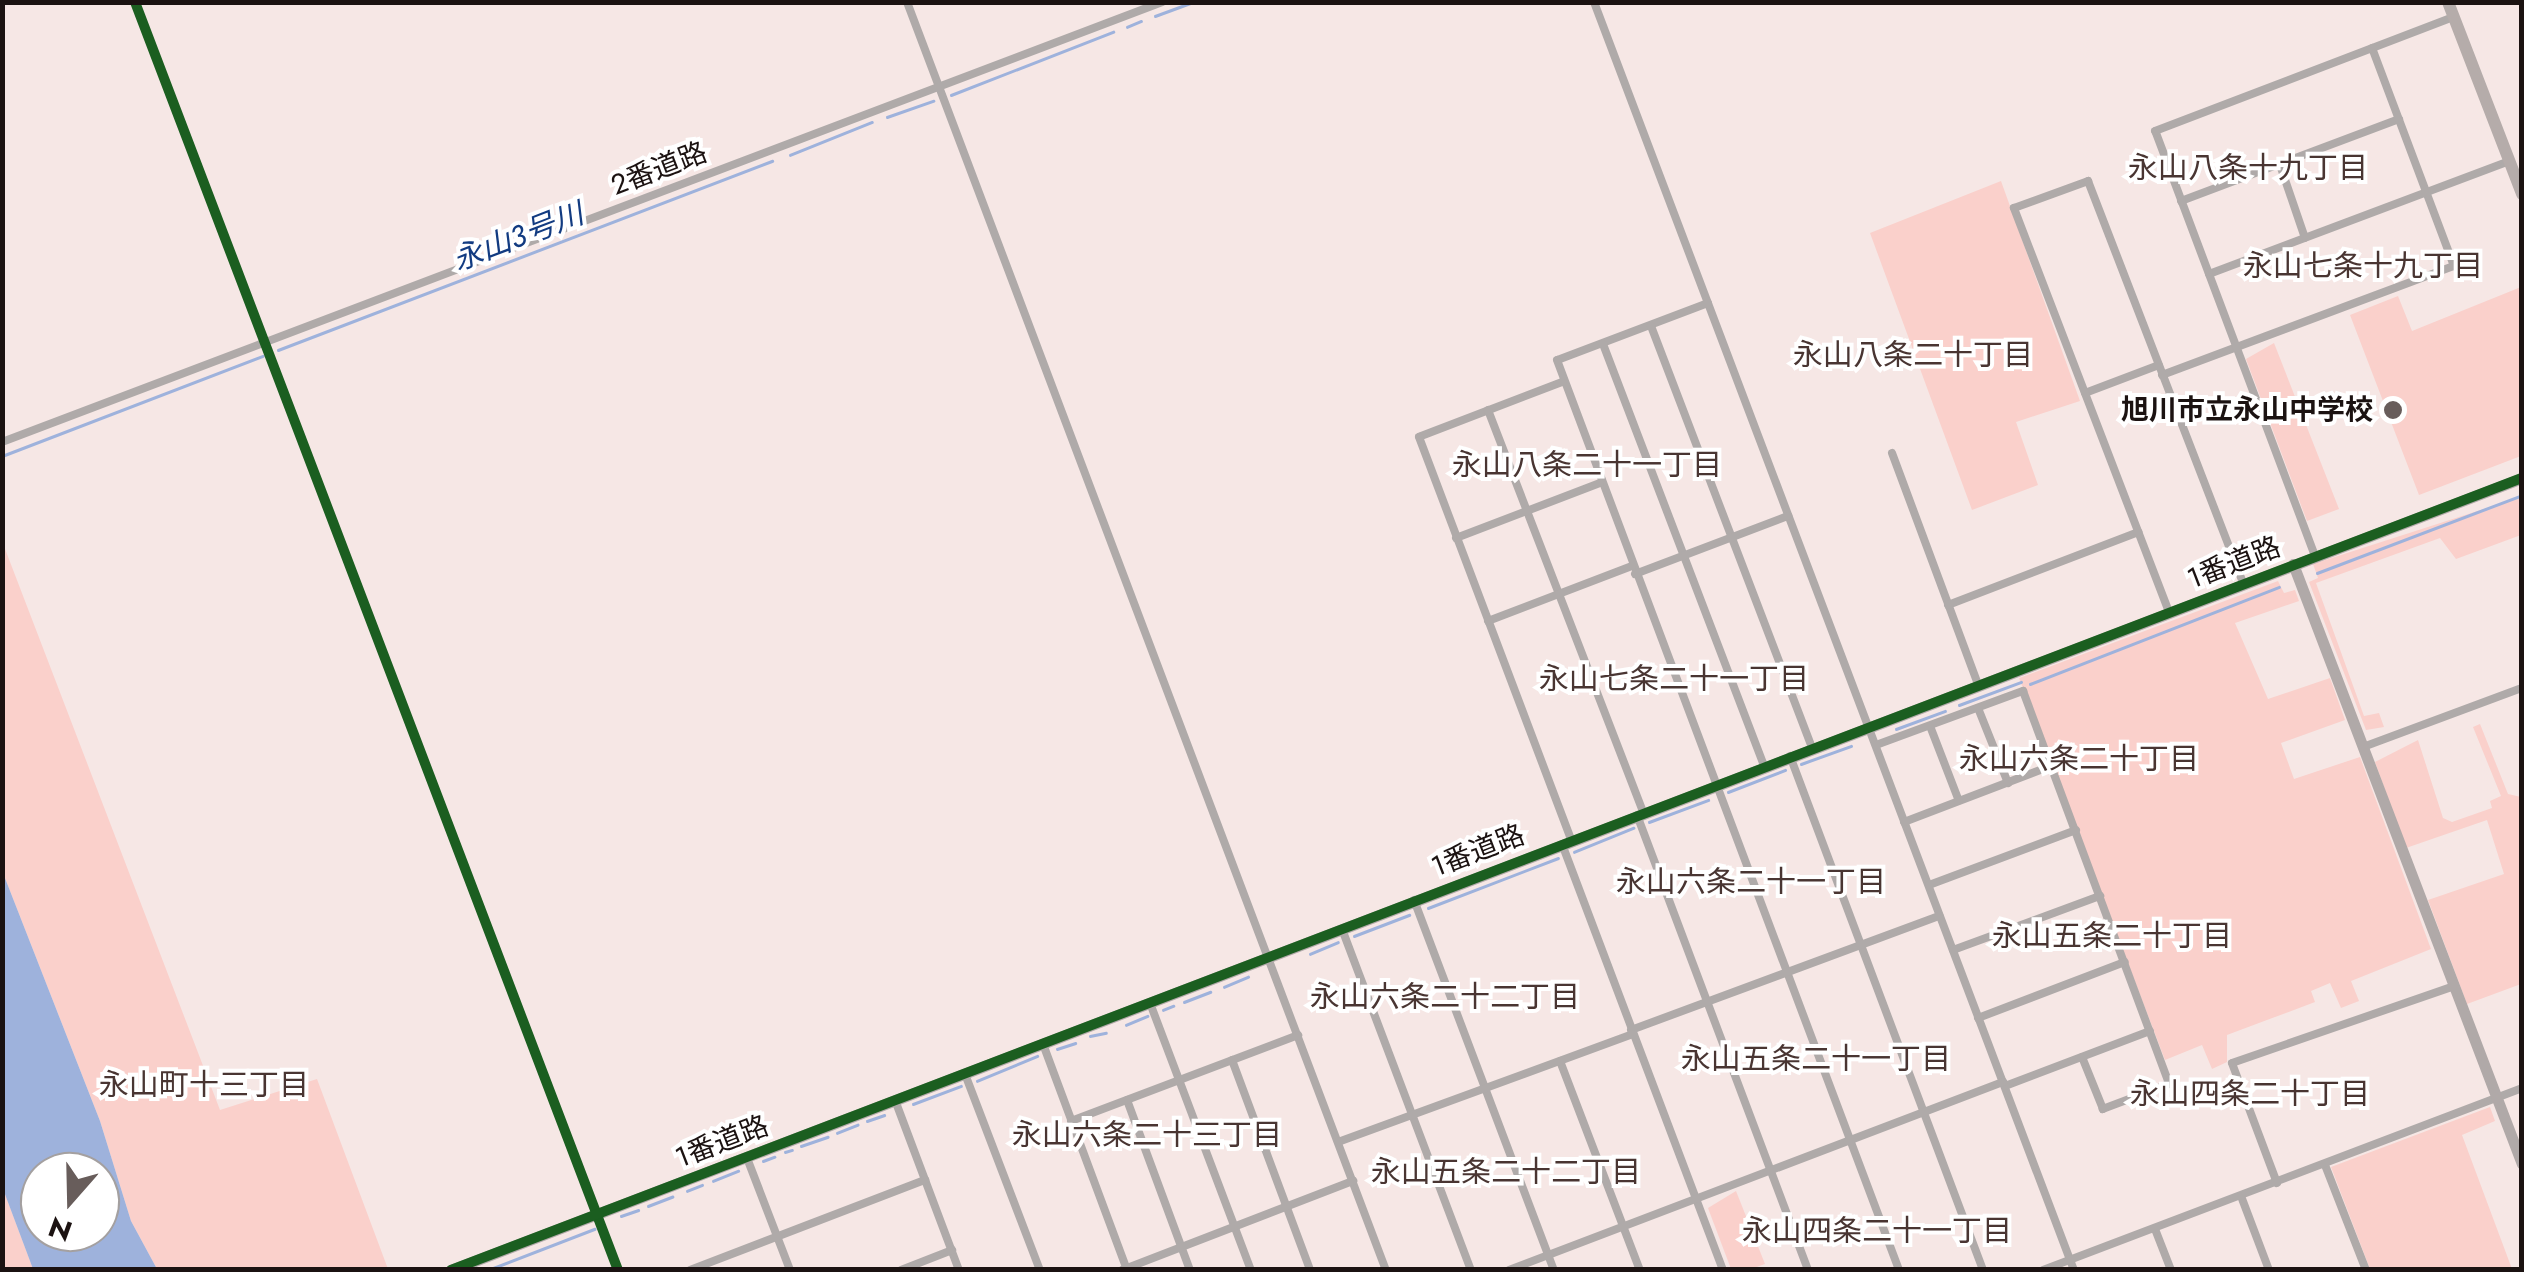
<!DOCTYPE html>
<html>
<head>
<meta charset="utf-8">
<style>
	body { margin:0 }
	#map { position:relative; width:2524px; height:1272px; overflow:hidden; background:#f6e7e5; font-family:Jost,"Noto Sans JP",sans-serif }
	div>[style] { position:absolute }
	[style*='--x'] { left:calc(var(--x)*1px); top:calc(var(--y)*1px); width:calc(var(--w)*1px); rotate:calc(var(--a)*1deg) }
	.green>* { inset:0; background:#fad0cb }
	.water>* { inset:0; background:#9eb2dc }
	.stream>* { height:2.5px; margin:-1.25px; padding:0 1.25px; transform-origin:1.25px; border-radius:1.25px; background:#9eb2dc }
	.street>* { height:8px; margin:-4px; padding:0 4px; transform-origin:4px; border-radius:4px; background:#afaaa9 }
	.secondary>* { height:11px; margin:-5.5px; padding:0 5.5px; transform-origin:5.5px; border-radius:5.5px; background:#b0a9a8 }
	.primary>* { height:12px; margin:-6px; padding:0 6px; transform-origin:6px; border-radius:6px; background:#b5acaa }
	.cycleway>* { height:10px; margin:-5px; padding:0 5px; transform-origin:5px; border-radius:5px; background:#1b5e20 }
	.dots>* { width:28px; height:28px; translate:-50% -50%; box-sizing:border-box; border:5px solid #fff; border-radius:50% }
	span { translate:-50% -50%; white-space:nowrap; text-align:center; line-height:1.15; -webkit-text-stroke:8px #fff; paint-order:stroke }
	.street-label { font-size:28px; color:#1b1211 }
	.poi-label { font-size:28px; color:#1b1211; font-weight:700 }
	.right { translate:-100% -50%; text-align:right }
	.neighbourhood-label { font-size:30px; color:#493532 }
	.water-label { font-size:30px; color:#123b81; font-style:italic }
	.frame { position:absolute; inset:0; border:5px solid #1b1211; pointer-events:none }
	.north { position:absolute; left:20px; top:1152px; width:100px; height:100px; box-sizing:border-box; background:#fff; border:2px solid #a4a0a0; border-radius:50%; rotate:200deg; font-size:28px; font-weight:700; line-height:40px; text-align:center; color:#1b1211 }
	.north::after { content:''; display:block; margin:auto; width:35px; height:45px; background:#685d5b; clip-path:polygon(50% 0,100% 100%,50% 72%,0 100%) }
</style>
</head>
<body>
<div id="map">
	<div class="green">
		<div style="clip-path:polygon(2001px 181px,2080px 401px,2016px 422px,2038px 485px,1972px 510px,1870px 233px)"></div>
		<div style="clip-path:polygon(2521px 287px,2521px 456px,2419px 495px,2350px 315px,2398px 296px,2412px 331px)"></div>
		<div style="clip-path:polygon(2274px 343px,2339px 509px,2307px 521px,2246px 359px)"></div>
		<div style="clip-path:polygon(2521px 497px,2521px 535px,2456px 559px,2440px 538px,2316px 583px,2364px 716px,2379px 713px,2384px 727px,2366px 730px,2309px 582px,2318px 578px,2313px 564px)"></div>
		<div style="clip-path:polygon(2px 541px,220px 1110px,317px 1079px,388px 1269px,157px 1269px,131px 1221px,100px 1121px,3px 873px)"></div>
		<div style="clip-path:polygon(2278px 581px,2284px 593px,2295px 590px,2299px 601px,2235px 623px,2268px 699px,2330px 678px,2345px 720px,2281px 743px,2294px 779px,2360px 757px,2431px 949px,2351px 981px,2359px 1001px,2341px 1008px,2330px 983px,2311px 991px,2315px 1002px,2227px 1035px,2227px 1062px,2212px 1069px,2202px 1045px,2165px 1060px,2019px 678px)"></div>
		<div style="clip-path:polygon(2480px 724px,2508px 794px,2521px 797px,2521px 984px,2467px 1004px,2428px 900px,2504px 874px,2487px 820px,2406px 848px,2375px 762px,2418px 740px,2443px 818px,2452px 822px,2492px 808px,2490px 801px,2501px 796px,2473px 727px)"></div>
		<div style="clip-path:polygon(2490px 1107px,2495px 1121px,2462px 1135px,2512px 1269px,2370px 1269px,2331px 1167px)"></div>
		<div style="clip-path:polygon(3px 1189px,33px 1269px,3px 1269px)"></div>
		<div style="clip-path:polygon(1736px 1191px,1765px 1264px,1751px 1269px,1731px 1269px,1708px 1208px)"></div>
	</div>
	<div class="water">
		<div style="clip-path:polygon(evenodd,3px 873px,100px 1121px,131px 1221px,157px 1269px,33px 1269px,3px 1189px,3px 873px,40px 1172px,100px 1172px,100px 1232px,40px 1232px,40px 1172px)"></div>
	</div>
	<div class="stream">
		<div style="--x:1155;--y:16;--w:40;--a:-20.2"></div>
		<div style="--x:1127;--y:27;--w:15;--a:-23"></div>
		<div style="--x:951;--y:95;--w:174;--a:-21.3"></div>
		<div style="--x:887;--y:117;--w:49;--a:-19.2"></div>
		<div style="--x:790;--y:155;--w:88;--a:-21.9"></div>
		<div style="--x:278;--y:350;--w:529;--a:-20.94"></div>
		<div style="--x:2;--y:456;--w:279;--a:-21"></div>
		<div style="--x:2317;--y:573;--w:219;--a:-20.8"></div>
		<div style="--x:2030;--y:684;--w:267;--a:-21.3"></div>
		<div style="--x:1959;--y:705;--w:66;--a:-20.4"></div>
		<div style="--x:1896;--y:729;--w:52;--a:-20.2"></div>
		<div style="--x:1801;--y:764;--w:53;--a:-19.8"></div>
		<div style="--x:1728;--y:792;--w:61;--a:-21.1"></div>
		<div style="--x:1649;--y:822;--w:63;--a:-20.4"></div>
		<div style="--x:1574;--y:852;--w:64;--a:-22.1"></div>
		<div style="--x:1428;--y:908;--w:139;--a:-21"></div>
		<div style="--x:1354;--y:936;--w:59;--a:-20.9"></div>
		<div style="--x:1310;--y:954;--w:30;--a:-23"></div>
		<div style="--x:1224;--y:987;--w:26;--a:-23"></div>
		<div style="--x:1184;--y:1002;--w:28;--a:-21"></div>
		<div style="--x:1163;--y:1010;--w:11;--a:-22"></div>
		<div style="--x:1126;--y:1025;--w:23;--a:-23"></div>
		<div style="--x:1090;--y:1036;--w:16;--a:-11"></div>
		<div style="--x:1057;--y:1049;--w:19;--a:-18"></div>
		<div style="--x:977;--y:1081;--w:65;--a:-22.6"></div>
		<div style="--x:913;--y:1104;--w:51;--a:-20.6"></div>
		<div style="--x:867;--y:1121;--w:18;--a:-19"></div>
		<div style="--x:837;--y:1133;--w:22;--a:-22"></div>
		<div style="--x:801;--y:1146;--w:28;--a:-19"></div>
		<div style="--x:785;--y:1152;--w:7;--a:-16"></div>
		<div style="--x:763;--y:1161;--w:12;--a:-20"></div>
		<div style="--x:713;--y:1181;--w:27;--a:-22"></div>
		<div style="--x:687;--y:1191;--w:16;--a:-22"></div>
		<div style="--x:648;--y:1206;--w:26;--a:-21"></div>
		<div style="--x:621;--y:1216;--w:18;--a:-19"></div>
		<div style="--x:488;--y:1270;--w:114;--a:-21.1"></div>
	</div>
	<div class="street">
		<div style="--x:135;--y:2;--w:1357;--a:69.15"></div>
		<div style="--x:907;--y:2;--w:1355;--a:69.31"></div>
		<div style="--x:1594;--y:2;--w:1356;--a:69.27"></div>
		<div style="--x:2280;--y:165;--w:77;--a:71.1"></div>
		<div style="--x:2181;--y:201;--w:233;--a:-20.6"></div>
		<div style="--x:2209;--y:274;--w:321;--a:-20.6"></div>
		<div style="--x:1708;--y:303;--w:161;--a:159.3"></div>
		<div style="--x:1557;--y:360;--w:972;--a:69.4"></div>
		<div style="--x:1651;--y:326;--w:451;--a:69.1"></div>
		<div style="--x:1603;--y:344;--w:451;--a:69.1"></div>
		<div style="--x:2162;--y:375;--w:312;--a:-20.5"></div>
		<div style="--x:2454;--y:266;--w:233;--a:-110.6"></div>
		<div style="--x:1562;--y:382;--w:153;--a:159"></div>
		<div style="--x:1419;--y:437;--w:430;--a:69.3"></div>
		<div style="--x:2085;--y:393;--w:79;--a:-20.7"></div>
		<div style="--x:1488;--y:410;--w:431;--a:68.9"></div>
		<div style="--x:2;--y:442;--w:1241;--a:-20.77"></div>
		<div style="--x:1892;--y:453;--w:246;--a:69.6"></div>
		<div style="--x:1456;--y:538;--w:154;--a:-20.9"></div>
		<div style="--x:2315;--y:556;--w:454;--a:-110.6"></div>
		<div style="--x:2155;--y:131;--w:320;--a:-20.9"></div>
		<div style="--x:1635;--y:574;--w:164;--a:-20.8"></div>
		<div style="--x:1948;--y:605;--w:204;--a:-21"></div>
		<div style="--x:2169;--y:612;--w:433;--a:-111"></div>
		<div style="--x:2014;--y:208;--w:79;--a:-20"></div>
		<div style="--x:2088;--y:181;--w:431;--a:68.9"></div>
		<div style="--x:1488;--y:621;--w:154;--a:-20.9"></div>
		<div style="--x:1978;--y:708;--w:81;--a:68.2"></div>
		<div style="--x:1930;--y:726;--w:80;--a:68.9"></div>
		<div style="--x:1876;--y:745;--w:157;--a:-20.2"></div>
		<div style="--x:2023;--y:691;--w:419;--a:69.6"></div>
		<div style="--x:2169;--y:1084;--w:71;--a:159.3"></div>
		<div style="--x:2103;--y:1109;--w:56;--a:-112"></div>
		<div style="--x:2363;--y:747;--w:170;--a:-20.4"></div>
		<div style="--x:1790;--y:756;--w:549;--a:69.42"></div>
		<div style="--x:1637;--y:815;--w:486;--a:69.4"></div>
		<div style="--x:1904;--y:822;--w:157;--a:-20.9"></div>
		<div style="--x:1562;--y:844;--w:455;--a:69.3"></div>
		<div style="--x:1929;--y:885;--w:157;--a:-20.5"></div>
		<div style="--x:1414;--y:900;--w:396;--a:69.3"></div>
		<div style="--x:1342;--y:929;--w:365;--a:69.3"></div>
		<div style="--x:1953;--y:950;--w:157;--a:-20.2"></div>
		<div style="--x:1150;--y:1003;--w:285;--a:69.3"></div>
		<div style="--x:1978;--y:1018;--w:157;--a:-20.9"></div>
		<div style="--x:1631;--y:1030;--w:329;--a:-20.3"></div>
		<div style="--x:1043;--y:1044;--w:241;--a:69.6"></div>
		<div style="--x:1232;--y:1060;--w:224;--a:69.6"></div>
		<div style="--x:1560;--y:1061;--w:224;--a:69.1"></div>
		<div style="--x:965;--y:1074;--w:210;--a:69.1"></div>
		<div style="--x:2005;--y:1086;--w:155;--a:-20.8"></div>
		<div style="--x:895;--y:1100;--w:182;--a:69.4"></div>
		<div style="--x:1127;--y:1100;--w:181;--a:69.7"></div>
		<div style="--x:1071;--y:1121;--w:243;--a:-20.7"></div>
		<div style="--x:1338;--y:1142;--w:314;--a:-20.1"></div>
		<div style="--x:747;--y:1158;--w:120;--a:69"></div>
		<div style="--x:2325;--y:1165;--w:113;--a:68.7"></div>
		<div style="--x:2277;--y:1183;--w:128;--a:-110.6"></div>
		<div style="--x:2232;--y:1063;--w:235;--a:-19.1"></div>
		<div style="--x:2241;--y:1196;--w:79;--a:69.3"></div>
		<div style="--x:2155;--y:1229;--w:44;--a:68.7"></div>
		<div style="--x:690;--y:1270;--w:252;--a:-21"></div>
		<div style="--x:901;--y:1270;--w:55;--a:-21.4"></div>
		<div style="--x:1122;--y:1270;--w:248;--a:-21.1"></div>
		<div style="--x:1509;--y:1270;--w:529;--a:-20.84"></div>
		<div style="--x:2043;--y:1270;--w:512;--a:-20.8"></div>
	</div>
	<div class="secondary">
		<div style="--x:2293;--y:564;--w:642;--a:69.11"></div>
		<div style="--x:451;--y:1270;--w:2217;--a:-20.93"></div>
	</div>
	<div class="primary">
		<div style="--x:2448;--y:2;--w:206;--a:68.9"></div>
	</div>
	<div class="cycleway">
		<div style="--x:135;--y:2;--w:1357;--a:69.15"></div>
		<div style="--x:451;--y:1270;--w:2217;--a:-20.93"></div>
	</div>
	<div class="dots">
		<div style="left:2393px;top:410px;background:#685d5b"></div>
	</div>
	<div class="street-label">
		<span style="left:659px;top:169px;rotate:-21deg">2番道路</span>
		<span style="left:2234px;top:563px;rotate:-21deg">1番道路</span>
		<span style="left:1478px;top:851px;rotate:-21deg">1番道路</span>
		<span style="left:722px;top:1142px;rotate:-21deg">1番道路</span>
	</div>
	<div class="poi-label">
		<span class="right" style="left:2373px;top:410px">旭川市立永山中学校</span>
	</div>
	<div class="neighbourhood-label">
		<span style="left:2248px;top:168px">永山八条十九丁目</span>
		<span style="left:2363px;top:266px">永山七条十九丁目</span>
		<span style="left:1913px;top:355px">永山八条二十丁目</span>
		<span style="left:1587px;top:465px">永山八条二十一丁目</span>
		<span style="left:1674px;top:679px">永山七条二十一丁目</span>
		<span style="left:2079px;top:759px">永山六条二十丁目</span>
		<span style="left:1751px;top:882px">永山六条二十一丁目</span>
		<span style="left:2112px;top:936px">永山五条二十丁目</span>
		<span style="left:1445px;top:997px">永山六条二十二丁目</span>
		<span style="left:1816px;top:1059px">永山五条二十一丁目</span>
		<span style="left:204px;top:1085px">永山町十三丁目</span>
		<span style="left:2250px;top:1094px">永山四条二十丁目</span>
		<span style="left:1147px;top:1135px">永山六条二十三丁目</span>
		<span style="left:1506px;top:1172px">永山五条二十二丁目</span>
		<span style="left:1877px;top:1231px">永山四条二十一丁目</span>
	</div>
	<div class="water-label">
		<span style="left:518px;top:237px;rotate:-21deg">永山３号川</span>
	</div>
	<div class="frame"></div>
	<div class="north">N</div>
</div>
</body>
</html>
